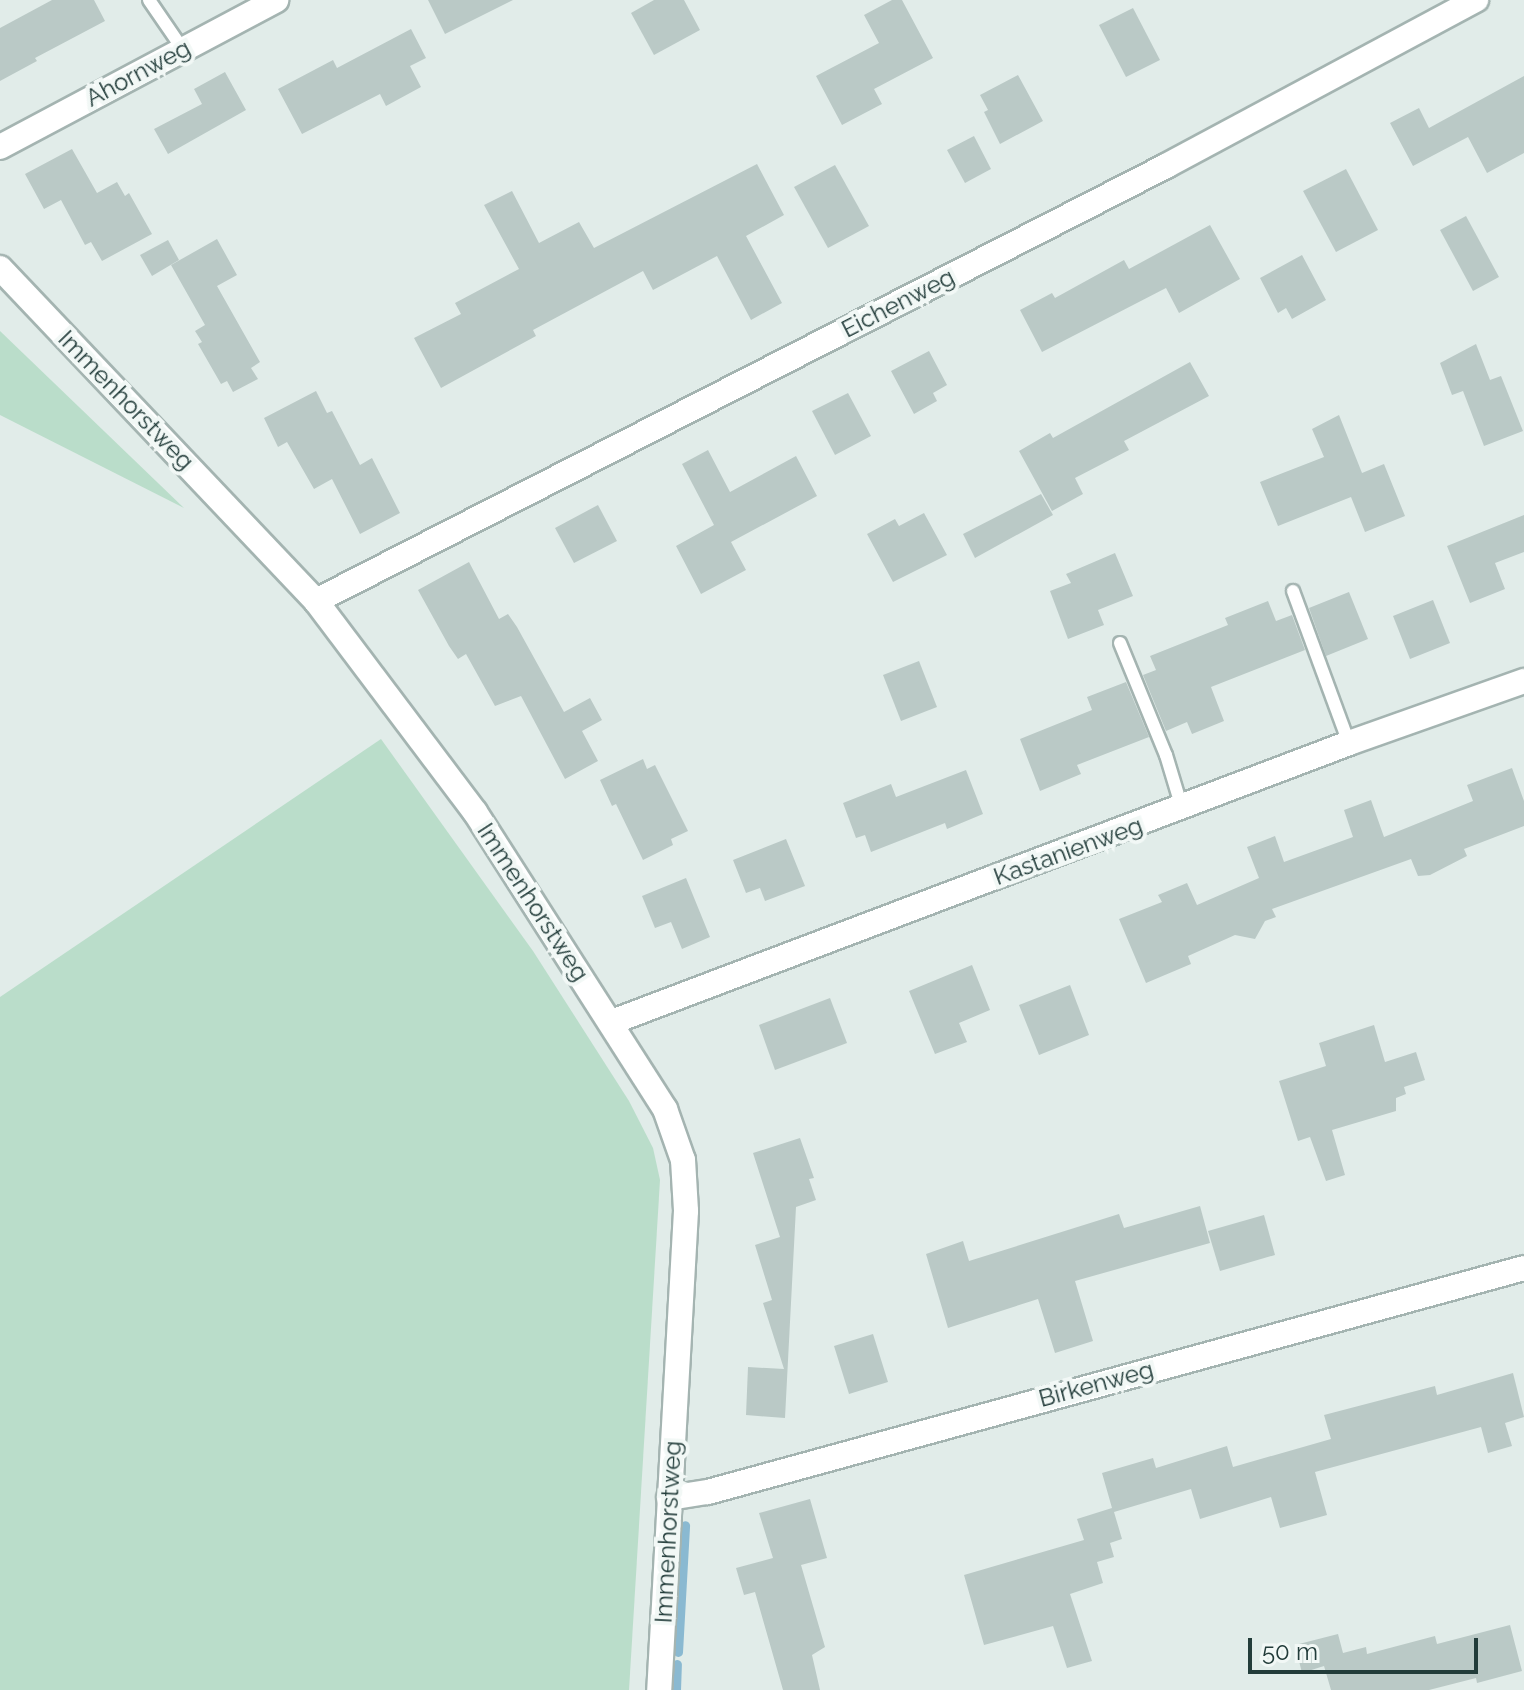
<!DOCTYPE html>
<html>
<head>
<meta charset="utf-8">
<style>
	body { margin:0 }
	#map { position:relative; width:1524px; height:1690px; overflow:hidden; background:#e1ece9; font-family:Raleway,sans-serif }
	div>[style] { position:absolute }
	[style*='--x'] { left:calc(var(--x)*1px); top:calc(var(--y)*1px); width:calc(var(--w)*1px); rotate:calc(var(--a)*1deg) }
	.green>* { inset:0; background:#baddca }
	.stream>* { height:9px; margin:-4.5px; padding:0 4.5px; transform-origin:4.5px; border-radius:4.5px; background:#8ab9d1 }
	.building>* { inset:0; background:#bac9c6 }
	.roads { filter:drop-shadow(2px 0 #a4b4b1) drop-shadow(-2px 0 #a4b4b1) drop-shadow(0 2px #a4b4b1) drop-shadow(0 -2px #a4b4b1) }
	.service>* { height:12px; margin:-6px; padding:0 6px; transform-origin:6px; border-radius:6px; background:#fff }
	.minor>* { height:24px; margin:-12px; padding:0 12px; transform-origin:12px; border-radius:12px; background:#fff }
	span { translate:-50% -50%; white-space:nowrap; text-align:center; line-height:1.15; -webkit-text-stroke:8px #f2f8f6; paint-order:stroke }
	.street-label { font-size:24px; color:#223c3a }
	.scale { position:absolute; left:1248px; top:1638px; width:230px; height:36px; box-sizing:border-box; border:4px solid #223c3a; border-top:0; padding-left:10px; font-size:24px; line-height:28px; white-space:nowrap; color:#223c3a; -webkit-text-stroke:6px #f2f8f6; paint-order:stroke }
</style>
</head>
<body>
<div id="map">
	<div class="green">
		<div style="clip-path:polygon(0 331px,184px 508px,0 415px)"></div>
		<div style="clip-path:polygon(381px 739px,533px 951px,629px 1101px,653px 1148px,660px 1180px,629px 1690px,0 1690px,0 997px)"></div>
	</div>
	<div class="stream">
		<div style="--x:678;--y:1652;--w:127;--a:-86.8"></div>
		<div style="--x:676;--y:1690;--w:26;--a:-88"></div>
	</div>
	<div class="building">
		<div style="clip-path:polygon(52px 0,94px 0,105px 21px,35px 58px,37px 61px,0 81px,0 28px)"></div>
		<div style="clip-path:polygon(428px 0,513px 0,445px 34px)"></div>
		<div style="clip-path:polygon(654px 0,684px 0,700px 30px,654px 55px,631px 13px)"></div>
		<div style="clip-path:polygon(892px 0,902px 0,933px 58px,874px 89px,882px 104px,842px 125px,816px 76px,879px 43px,864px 15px)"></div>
		<div style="clip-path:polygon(1133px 8px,1160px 60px,1126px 77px,1099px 25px)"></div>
		<div style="clip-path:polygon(411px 29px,426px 58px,410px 66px,421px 87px,386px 106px,380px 94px,302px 134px,278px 89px,333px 60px,337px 68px)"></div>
		<div style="clip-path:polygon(225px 72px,246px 110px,168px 154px,154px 129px,202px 104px,194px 89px)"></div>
		<div style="clip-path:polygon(1018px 75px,1043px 121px,1000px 144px,984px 112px,988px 110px,980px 95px)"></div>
		<div style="clip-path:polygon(1524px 76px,1524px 153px,1487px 173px,1468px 137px,1413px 166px,1390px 123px,1419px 108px,1429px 128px)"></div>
		<div style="clip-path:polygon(974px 136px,991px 169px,965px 183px,947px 150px)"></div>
		<div style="clip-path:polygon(72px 149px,97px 193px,117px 182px,125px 196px,129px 193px,152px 234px,102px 261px,91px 242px,85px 245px,61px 200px,44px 209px,25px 174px)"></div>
		<div style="clip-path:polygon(757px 164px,784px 215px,746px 236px,782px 303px,751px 320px,717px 256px,653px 290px,643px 271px,533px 330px,536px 336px,441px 388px,414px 338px,461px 314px,455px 303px,519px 269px,484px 205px,512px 191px,539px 243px,579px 222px,594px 248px)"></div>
		<div style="clip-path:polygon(835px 165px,869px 226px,828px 248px,794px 187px)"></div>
		<div style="clip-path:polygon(1346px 169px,1378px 230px,1336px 252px,1303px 191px)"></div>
		<div style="clip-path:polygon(1466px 216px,1499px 277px,1473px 291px,1440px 230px)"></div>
		<div style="clip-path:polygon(1210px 225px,1240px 279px,1179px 313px,1166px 288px,1042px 352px,1020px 310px,1052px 293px,1055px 298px,1124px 260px,1129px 269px)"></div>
		<div style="clip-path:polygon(217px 239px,237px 275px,217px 286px,260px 362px,251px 368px,258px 379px,233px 392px,227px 381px,221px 384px,198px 344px,202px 342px,195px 331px,205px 325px,171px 265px)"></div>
		<div style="clip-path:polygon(168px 240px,179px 260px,152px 276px,140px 255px)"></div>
		<div style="clip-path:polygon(1302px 255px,1326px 300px,1292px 319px,1286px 308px,1278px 313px,1260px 278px)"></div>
		<div style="clip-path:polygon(1476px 344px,1490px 380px,1501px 376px,1523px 431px,1484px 446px,1463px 391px,1452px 395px,1440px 363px)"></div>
		<div style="clip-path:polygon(929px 351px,947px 385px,933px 393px,937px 401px,914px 414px,891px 371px)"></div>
		<div style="clip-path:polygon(1190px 362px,1209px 396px,1124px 441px,1129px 450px,1075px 478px,1083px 494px,1052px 511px,1019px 451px,1050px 433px,1053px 438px)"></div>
		<div style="clip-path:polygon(316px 391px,327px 413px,332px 411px,360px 465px,372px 458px,400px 513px,360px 534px,332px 479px,314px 489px,287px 442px,278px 447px,264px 418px)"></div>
		<div style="clip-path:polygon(848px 393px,871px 436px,835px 455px,812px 411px)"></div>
		<div style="clip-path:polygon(1339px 415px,1362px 473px,1384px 464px,1405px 516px,1365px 532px,1351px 497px,1278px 526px,1260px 482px,1324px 457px,1312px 429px)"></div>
		<div style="clip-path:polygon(708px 450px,730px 492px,796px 456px,817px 496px,731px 542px,746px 570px,701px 594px,676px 546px,714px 525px,682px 464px)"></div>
		<div style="clip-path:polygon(1041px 494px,1053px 515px,975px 558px,963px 534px)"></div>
		<div style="clip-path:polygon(598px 505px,617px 541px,574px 563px,555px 528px)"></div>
		<div style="clip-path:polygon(924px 513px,947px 555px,893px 582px,867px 534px,895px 519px,899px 526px)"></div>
		<div style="clip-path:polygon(1524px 515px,1524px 552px,1495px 563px,1505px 589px,1470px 603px,1447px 546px)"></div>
		<div style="clip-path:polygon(1115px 553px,1133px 596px,1098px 610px,1104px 625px,1068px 639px,1050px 591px,1071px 583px,1066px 574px)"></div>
		<div style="clip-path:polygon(469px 562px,499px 619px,508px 614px,517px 627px,564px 712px,590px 698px,602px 720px,582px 731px,598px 761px,565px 779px,521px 696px,495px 706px,466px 654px,458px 659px,449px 646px,418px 590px)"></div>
		<div style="clip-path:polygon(1349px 592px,1368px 639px,1326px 656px,1309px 608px)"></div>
		<div style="clip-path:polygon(1433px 600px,1450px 643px,1410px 659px,1393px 616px)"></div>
		<div style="clip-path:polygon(1268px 601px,1276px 621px,1292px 615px,1305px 650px,1211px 687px,1224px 721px,1192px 734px,1187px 722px,1166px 731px,1143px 675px,1156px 670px,1150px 656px,1228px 625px,1225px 618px)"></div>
		<div style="clip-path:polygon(919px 661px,937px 707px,901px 721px,883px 675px)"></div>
		<div style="clip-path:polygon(1126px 682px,1149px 737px,1077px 765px,1081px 774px,1040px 791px,1020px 739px,1092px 710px,1087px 697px)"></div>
		<div style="clip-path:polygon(643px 759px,647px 769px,655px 765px,688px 831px,671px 839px,673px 845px,643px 860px,616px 804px,612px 806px,600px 780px)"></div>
		<div style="clip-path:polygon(1512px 768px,1524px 801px,1524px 826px,1464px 849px,1467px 856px,1430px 875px,1418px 876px,1411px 859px,1272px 909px,1276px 917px,1265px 921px,1255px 939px,1235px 935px,1188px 956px,1191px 964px,1146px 983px,1119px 919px,1162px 902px,1158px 895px,1187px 883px,1197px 905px,1259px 878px,1247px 847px,1275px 836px,1284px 862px,1353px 837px,1344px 810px,1371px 800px,1384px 837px,1473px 801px,1467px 785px)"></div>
		<div style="clip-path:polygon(966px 770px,983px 814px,947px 829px,945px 823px,871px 852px,865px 835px,856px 838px,843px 803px,891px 784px,896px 797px)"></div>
		<div style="clip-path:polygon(786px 839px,805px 886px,765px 901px,760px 888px,746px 893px,733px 860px)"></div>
		<div style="clip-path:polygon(686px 878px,710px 937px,682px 949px,671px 922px,655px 928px,642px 896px)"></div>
		<div style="clip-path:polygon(972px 965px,990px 1010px,959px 1023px,967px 1042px,935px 1054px,909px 991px)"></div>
		<div style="clip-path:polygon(1070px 985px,1089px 1035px,1039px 1055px,1019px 1005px)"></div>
		<div style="clip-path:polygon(830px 998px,847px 1043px,775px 1070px,759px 1025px)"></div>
		<div style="clip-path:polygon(1374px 1025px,1385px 1062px,1416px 1052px,1425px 1080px,1404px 1087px,1406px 1094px,1396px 1098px,1396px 1111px,1332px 1130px,1345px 1175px,1326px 1181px,1310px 1137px,1298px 1141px,1279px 1081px,1326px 1066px,1319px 1043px)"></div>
		<div style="clip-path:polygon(800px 1138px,814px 1178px,809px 1179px,816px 1200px,796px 1207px,785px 1418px,746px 1415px,748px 1367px,784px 1369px,763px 1303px,772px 1300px,755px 1245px,780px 1237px,753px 1153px)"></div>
		<div style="clip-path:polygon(1200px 1206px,1210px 1243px,1075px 1281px,1093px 1341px,1055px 1353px,1038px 1299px,948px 1328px,926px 1254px,963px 1241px,969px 1261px,1119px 1214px,1124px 1228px)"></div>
		<div style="clip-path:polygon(1264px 1215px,1275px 1255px,1220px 1271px,1208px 1231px)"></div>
		<div style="clip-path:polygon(873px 1334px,888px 1382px,849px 1394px,834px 1346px)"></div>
		<div style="clip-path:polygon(1513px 1373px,1524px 1417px,1505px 1423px,1512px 1446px,1488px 1453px,1481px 1427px,1315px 1472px,1327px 1515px,1280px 1528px,1271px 1497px,1200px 1519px,1191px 1489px,1114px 1512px,1122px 1539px,1110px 1543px,1114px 1557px,1097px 1562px,1103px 1583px,1070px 1594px,1092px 1661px,1067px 1668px,1053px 1626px,984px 1645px,964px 1575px,1084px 1540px,1077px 1519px,1112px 1508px,1102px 1473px,1153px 1458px,1156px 1468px,1227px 1446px,1233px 1467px,1331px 1439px,1324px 1415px,1435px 1386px,1437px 1395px)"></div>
		<div style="clip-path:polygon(810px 1499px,827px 1558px,801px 1565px,825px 1647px,812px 1655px,820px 1690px,783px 1690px,755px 1592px,744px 1595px,736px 1568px,773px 1558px,759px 1513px)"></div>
		<div style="clip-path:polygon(1510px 1625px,1522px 1671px,1477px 1683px,1476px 1678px,1429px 1690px,1331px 1690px,1324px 1666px,1302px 1673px,1295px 1645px,1338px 1634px,1343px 1653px,1366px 1647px,1367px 1654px,1435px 1636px,1437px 1644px)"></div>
	</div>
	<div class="roads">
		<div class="service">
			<div style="--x:149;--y:0;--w:58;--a:55.5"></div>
			<div style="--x:1293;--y:591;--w:162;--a:69.8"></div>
			<div style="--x:1120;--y:643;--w:121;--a:67.7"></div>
			<div style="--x:1166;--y:755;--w:55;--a:73.2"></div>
		</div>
		<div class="minor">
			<div style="--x:0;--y:147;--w:313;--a:-28"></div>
			<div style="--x:0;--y:268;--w:459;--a:46.5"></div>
			<div style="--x:316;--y:601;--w:264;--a:53"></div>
			<div style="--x:475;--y:812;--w:353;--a:57.4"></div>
			<div style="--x:665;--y:1109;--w:54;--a:70.6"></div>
			<div style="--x:683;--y:1160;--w:51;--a:86.6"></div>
			<div style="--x:686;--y:1211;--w:480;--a:93.2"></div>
			<div style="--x:316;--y:601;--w:955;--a:-27.1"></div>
			<div style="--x:1166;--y:166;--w:352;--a:-28.2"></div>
			<div style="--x:612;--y:1022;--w:788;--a:-20.73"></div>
			<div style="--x:1349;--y:743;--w:186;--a:-19.5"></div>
			<div style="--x:669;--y:1498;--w:39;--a:-9"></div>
			<div style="--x:708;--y:1492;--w:846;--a:-15.35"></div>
		</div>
	</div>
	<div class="street-label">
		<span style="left:138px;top:73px;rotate:-28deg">Ahornweg</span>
		<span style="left:898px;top:303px;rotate:-27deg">Eichenweg</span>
		<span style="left:126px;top:400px;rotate:46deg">Immenhorstweg</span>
		<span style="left:1068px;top:851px;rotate:-20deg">Kastanienweg</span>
		<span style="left:533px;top:902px;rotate:57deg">Immenhorstweg</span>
		<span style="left:1096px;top:1384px;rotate:-15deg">Birkenweg</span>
		<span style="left:668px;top:1532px;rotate:-87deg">Immenhorstweg</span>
	</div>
	<div class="scale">50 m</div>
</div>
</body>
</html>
